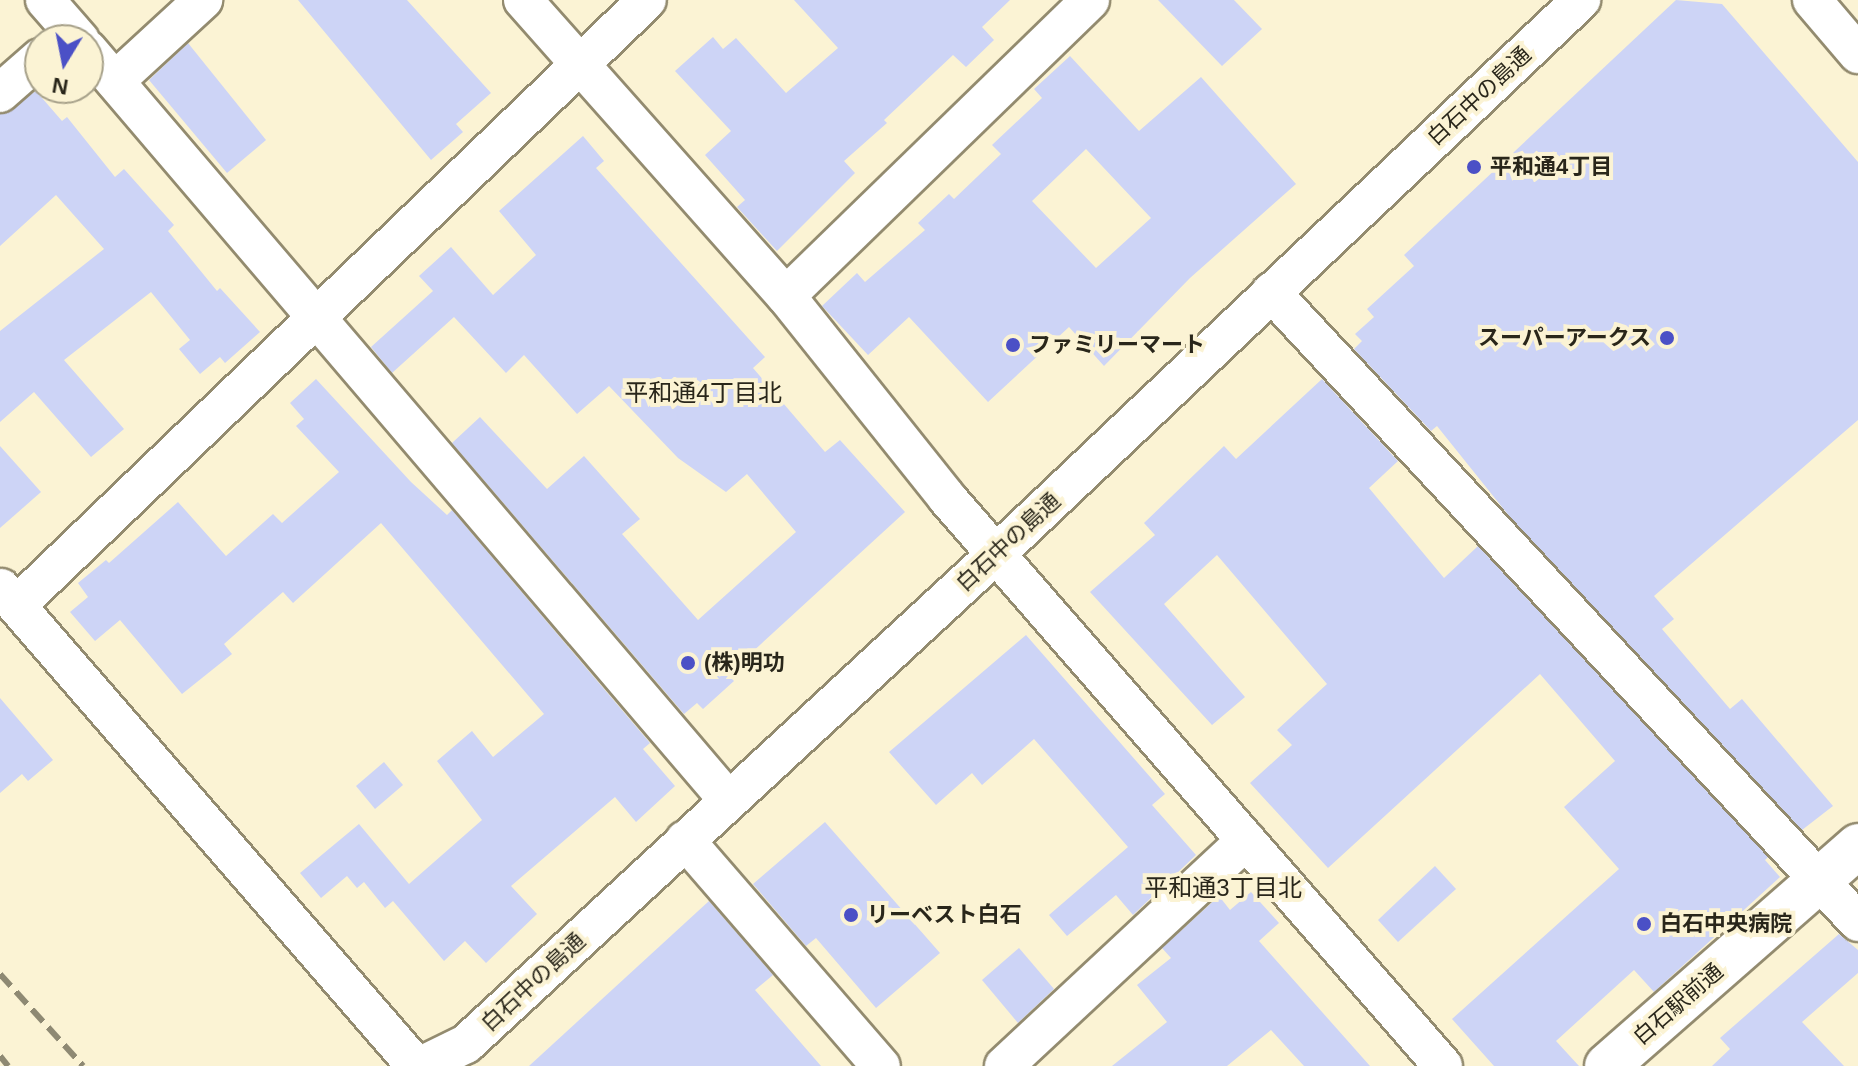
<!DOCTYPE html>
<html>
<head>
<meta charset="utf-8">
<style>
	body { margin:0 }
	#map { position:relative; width:1858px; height:1066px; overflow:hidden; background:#fbf3d4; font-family:Helvetica,"Noto Sans JP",sans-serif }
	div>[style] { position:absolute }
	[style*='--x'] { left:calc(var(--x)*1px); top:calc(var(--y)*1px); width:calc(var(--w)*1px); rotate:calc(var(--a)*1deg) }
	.building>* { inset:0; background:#cdd4f6 }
	.roads { filter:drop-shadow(2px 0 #938b6f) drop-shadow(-2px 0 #938b6f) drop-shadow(0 2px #938b6f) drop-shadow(0 -2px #938b6f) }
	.minor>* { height:38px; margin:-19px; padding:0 19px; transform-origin:19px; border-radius:19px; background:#fff }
	.major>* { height:44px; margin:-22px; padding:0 22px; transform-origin:22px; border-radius:22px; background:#fff }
	.rail>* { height:6px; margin-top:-3px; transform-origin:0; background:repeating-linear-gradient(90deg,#8e8973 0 16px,transparent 0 24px) }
	.dots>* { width:22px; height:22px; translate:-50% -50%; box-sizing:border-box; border:4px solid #fbf3d4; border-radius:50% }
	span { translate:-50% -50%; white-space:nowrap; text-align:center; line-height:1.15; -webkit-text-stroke:8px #fbf3d4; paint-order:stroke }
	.street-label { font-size:22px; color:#29261a }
	.poi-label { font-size:22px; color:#29261a; font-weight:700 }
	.left { translate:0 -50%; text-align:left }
	.right { translate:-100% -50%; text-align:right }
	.neighbourhood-label { font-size:24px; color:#29261a }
	.north { position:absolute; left:24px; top:24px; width:80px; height:80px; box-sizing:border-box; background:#fbf3d4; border:2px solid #a7a18a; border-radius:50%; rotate:190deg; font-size:22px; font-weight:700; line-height:32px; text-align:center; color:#29261a }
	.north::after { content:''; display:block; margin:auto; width:28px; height:36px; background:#4b50c6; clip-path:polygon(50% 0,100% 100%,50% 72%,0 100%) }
</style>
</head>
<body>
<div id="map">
	<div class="building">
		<div style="clip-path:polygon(298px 0,407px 0,491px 93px,456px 124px,463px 132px,431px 160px)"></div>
		<div style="clip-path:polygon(794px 0,1010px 0,982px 27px,994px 40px,966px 67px,953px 55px,884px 120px,887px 123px,844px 161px,855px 173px,777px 251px,737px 207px,745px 200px,705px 155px,731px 131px,675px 71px,713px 37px,723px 49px,736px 38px,786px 93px,838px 48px)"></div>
		<div style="clip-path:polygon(1158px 0,1234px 0,1262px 29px,1222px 66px)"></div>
		<div style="clip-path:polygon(1676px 0,1722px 4px,1858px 162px,1858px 420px,1654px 596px,1674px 619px,1662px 629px,1730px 709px,1742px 699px,1833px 806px,1802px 830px,1510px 517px,1437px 426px,1431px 431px,1354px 349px,1362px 341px,1355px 334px,1374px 317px,1367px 309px,1414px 266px,1404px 255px)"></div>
		<div style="clip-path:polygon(188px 43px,266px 140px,227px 173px,149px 80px)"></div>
		<div style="clip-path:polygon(evenodd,1070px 56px,1139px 131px,1201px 77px,1296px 184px,1190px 278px,1104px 366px,1069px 327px,988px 402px,909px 317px,868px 355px,822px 306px,857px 273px,865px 282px,925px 230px,918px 223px,949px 194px,954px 199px,1001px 154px,992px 145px,1042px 98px,1034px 89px,1070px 56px,1086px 149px,1151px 218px,1096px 268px,1032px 201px,1086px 149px)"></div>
		<div style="clip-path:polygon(36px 91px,62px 121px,67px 117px,115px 177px,124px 169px,174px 225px,168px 231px,217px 291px,220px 288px,260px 332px,225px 363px,220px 357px,200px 374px,179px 349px,190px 340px,151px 292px,64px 360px,124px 429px,91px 457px,34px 392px,0 422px,0 331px,104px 249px,56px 195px,0 246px,0 114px)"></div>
		<div style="clip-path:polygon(583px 136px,604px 161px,596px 168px,765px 357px,753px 368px,825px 452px,840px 440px,905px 512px,737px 666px,730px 677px,734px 681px,703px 709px,697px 703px,684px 714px,452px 443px,480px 417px,547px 489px,584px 456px,640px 519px,622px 534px,698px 620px,796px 532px,747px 474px,726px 492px,678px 458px,609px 386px,577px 414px,524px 355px,506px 373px,454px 317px,392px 373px,371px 347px,433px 291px,419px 276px,451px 247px,493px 295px,536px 255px,499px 211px)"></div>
		<div style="clip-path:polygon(316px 379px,411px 482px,447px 515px,452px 510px,650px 743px,643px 749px,675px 786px,636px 822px,615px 797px,511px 886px,537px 914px,486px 963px,465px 941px,444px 961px,393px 901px,385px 908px,364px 882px,357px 888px,347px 876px,321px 898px,300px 873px,359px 824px,409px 884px,482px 820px,437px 761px,472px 731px,493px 757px,544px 714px,381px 523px,293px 603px,283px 592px,224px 644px,232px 654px,182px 694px,120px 620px,95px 641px,70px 612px,88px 597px,78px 583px,106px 560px,109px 563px,178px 502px,226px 556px,273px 514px,282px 523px,339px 472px,296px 426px,304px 419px,290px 403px)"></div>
		<div style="clip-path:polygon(1322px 379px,1398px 461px,1369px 488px,1444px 578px,1478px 546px,1768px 857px,1765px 860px,1780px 877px,1654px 992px,1634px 970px,1556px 1041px,1579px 1066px,1494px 1066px,1452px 1019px,1619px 869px,1564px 807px,1615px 761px,1540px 674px,1328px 868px,1250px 783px,1292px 745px,1277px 730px,1327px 684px,1217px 555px,1164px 604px,1245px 697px,1212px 725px,1090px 592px,1155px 535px,1144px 523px,1224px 446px,1236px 459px)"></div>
		<div style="clip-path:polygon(0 446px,41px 492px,0 528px)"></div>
		<div style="clip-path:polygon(1026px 635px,1165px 794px,1152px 805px,1196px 855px,1133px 915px,1116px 895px,1067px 936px,1049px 915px,1128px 847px,1034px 739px,982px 785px,972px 773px,936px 805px,889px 752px)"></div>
		<div style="clip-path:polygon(0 698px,53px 760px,28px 781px,22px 774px,0 793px)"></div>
		<div style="clip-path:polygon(384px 762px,403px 785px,375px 809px,356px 786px)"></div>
		<div style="clip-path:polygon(825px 822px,940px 953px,876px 1008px,816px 938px,806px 946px,753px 884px)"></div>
		<div style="clip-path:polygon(1435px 866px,1456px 889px,1398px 942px,1378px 920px)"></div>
		<div style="clip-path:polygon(1251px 892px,1279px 923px,1259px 941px,1370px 1066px,1304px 1066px,1271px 1030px,1227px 1066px,1112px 1066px,1167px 1022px,1137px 985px,1171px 958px,1162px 948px,1219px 896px,1230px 910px)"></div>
		<div style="clip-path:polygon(709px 901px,773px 975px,755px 990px,821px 1066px,529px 1066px)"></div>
		<div style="clip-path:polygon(1839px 934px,1858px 950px,1858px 973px,1802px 1022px,1844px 1066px,1712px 1066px,1730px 1049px,1720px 1038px)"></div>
		<div style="clip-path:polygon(1019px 948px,1054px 989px,1018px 1023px,982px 980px)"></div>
	</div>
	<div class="roads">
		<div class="minor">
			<div style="--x:45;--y:0;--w:53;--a:48.8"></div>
			<div style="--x:523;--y:0;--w:396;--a:48.4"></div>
			<div style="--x:786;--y:296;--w:258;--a:51.4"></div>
			<div style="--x:947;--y:498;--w:754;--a:48.87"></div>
			<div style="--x:1812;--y:0;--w:71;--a:49.6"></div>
			<div style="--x:88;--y:50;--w:986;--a:49.52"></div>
			<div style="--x:115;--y:81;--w:120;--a:-42.6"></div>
			<div style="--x:0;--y:93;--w:53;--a:-41.2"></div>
			<div style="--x:1271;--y:292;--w:861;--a:47.02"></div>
			<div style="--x:786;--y:296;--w:424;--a:-44.2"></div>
			<div style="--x:1;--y:588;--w:633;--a:49.04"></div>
			<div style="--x:17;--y:605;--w:873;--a:-43.84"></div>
			<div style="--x:685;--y:840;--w:299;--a:49.1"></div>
			<div style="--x:421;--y:1066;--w:50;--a:-26.1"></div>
			<div style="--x:466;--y:1044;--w:722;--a:-42.75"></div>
			<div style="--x:996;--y:554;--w:806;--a:-43.44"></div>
			<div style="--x:1004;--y:1066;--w:331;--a:-43"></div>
		</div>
		<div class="major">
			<div style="--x:1607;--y:1066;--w:334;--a:-41.2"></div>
		</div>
	</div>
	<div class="rail">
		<div style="--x:0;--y:974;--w:124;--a:47.9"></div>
		<div style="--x:0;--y:1056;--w:13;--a:51"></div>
	</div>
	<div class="dots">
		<div style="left:1474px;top:167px;background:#4b50c6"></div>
		<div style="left:1667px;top:338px;background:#4b50c6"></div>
		<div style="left:1013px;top:345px;background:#4b50c6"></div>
		<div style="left:688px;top:663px;background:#4b50c6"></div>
		<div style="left:851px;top:915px;background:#4b50c6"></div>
		<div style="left:1644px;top:924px;background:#4b50c6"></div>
	</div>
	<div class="street-label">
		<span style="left:1479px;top:96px;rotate:-43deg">白石中の島通</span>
		<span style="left:1008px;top:542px;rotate:-43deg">白石中の島通</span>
		<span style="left:533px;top:982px;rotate:-43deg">白石中の島通</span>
		<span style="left:1678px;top:1004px;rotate:-41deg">白石駅前通</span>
	</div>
	<div class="poi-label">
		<span class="left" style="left:1490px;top:167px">平和通4丁目</span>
		<span class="right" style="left:1651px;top:338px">スーパーアークス</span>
		<span class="left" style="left:1029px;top:345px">ファミリーマート</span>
		<span class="left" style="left:704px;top:663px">(株)明功</span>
		<span class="left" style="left:867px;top:915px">リーベスト白石</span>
		<span class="left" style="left:1660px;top:924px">白石中央病院</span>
	</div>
	<div class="neighbourhood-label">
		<span style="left:703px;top:393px">平和通4丁目北</span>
		<span style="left:1223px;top:888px">平和通3丁目北</span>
	</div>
	<div class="north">N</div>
</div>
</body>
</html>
